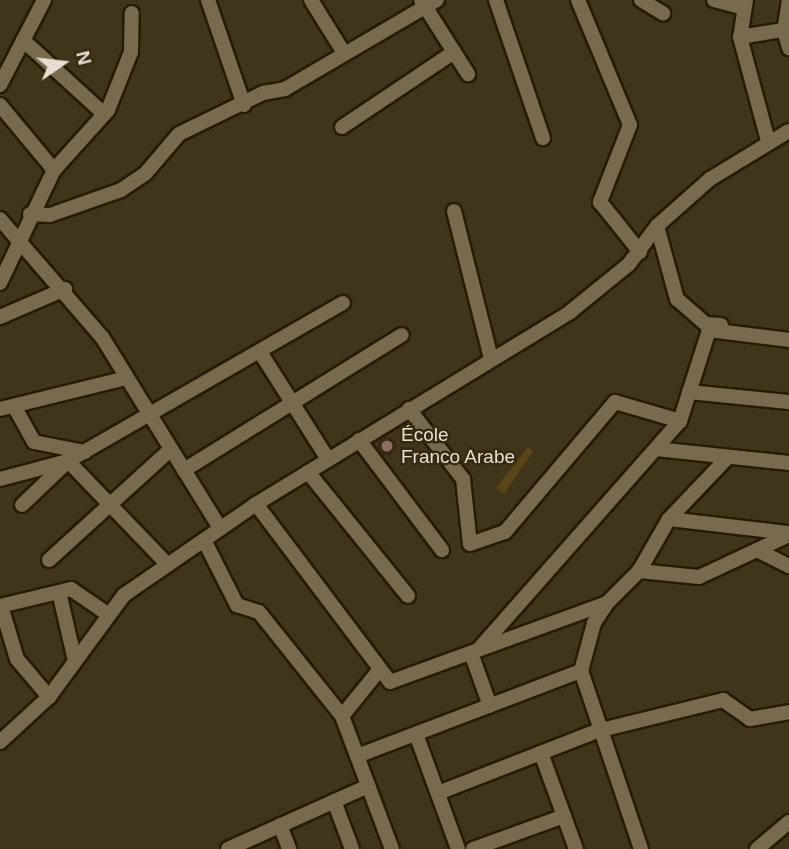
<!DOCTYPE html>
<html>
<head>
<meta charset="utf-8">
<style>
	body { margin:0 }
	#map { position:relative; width:789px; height:849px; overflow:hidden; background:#40341b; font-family:Helvetica,sans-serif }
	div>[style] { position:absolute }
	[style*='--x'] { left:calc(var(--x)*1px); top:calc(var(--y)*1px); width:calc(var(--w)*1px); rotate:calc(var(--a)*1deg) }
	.building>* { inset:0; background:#5a4516 }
	.roads { filter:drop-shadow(2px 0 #271b03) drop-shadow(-2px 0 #271b03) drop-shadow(0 2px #271b03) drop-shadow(0 -2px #271b03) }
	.minor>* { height:14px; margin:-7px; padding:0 7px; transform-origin:7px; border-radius:7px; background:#776a4f }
	.dots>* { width:19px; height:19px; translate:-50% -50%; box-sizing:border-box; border:4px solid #362a11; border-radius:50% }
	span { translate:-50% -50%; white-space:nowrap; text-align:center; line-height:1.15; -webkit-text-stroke:5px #362a11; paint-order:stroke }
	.poi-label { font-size:19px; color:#e6ded0 }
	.left { translate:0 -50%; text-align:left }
	.north { position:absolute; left:28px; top:28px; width:70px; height:70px; -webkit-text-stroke:5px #362a11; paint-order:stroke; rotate:76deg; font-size:19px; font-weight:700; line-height:28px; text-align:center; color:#e6ded0 }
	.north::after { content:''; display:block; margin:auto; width:24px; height:32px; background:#e6ded0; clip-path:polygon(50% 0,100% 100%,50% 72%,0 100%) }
</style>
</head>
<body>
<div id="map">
	<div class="building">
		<div style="clip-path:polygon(528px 447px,533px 451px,504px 494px,496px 488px)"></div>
	</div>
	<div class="roads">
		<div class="minor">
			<div style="--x:208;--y:0;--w:111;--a:71.1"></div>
			<div style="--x:311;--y:0;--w:62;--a:58.1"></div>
			<div style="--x:421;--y:0;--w:88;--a:57.6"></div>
			<div style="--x:496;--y:0;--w:146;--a:71.2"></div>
			<div style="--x:578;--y:0;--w:135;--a:67.4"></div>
			<div style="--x:630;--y:125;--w:83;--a:111.3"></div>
			<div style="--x:600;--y:202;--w:64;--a:51.3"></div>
			<div style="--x:641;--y:0;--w:26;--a:31"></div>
			<div style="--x:714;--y:0;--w:31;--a:15"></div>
			<div style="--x:746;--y:0;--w:37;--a:99"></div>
			<div style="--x:740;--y:37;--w:108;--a:74.9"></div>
			<div style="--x:789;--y:0;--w:30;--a:99"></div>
			<div style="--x:784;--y:30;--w:19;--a:74"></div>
			<div style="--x:740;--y:37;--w:50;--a:-9.3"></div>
			<div style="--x:23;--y:40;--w:110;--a:42.4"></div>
			<div style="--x:0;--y:85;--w:96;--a:-62.6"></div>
			<div style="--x:0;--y:105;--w:85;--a:50.3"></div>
			<div style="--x:342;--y:127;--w:135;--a:-33.8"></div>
			<div style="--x:454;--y:211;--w:152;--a:75.9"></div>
			<div style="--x:30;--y:214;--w:20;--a:3"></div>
			<div style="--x:50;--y:215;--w:75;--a:-19.4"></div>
			<div style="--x:121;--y:190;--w:29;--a:-34"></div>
			<div style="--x:145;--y:174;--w:52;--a:-49.6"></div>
			<div style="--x:179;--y:134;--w:93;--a:-26"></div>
			<div style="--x:263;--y:93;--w:22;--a:-10"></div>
			<div style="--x:285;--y:89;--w:176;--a:-30.4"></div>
			<div style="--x:0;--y:219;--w:156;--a:49.2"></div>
			<div style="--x:102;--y:337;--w:225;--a:58.3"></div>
			<div style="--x:657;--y:226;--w:76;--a:74.7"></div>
			<div style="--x:677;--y:299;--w:38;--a:41"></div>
			<div style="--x:706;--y:324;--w:15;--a:4"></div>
			<div style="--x:0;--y:283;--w:125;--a:-64.5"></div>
			<div style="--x:54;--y:170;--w:81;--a:-48"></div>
			<div style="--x:108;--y:110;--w:62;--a:-68.4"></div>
			<div style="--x:131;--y:52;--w:39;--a:-89"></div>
			<div style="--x:0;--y:317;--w:71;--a:-23.3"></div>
			<div style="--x:260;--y:352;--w:127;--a:57.6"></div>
			<div style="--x:689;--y:392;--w:100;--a:5.7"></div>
			<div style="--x:14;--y:406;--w:41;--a:60.9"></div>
			<div style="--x:34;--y:442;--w:52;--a:11.1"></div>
			<div style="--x:0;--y:409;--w:130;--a:-13.8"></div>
			<div style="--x:409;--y:409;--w:88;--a:52.4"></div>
			<div style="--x:463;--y:479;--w:65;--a:83.9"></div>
			<div style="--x:470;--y:544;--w:37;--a:-19"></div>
			<div style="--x:505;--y:532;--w:170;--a:-49.8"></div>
			<div style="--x:615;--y:402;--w:68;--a:16.3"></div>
			<div style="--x:359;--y:440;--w:138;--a:53"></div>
			<div style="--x:656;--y:449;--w:134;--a:6"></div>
			<div style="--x:68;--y:461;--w:144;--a:46.1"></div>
			<div style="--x:184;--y:470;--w:256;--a:-31.8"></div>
			<div style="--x:308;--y:472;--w:159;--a:51.1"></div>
			<div style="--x:0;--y:479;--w:70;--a:-14.8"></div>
			<div style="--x:68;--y:461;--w:317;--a:-29.9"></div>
			<div style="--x:256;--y:504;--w:223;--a:53"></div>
			<div style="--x:390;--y:682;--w:231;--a:-20"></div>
			<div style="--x:22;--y:505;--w:62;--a:-43.7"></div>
			<div style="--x:669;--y:519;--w:121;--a:6.7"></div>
			<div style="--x:205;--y:542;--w:71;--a:63.1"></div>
			<div style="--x:237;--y:605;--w:23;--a:18"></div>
			<div style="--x:259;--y:612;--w:133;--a:51.4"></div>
			<div style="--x:342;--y:716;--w:142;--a:69.4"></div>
			<div style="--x:757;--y:550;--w:36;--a:27"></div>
			<div style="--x:49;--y:560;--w:165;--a:-42.3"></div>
			<div style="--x:639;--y:571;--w:60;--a:5.7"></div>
			<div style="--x:699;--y:577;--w:99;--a:-25"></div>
			<div style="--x:59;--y:592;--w:71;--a:76.9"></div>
			<div style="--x:0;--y:606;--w:73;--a:-13.5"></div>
			<div style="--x:71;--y:589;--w:46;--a:34.4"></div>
			<div style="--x:1;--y:606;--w:55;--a:73.2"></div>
			<div style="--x:17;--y:659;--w:50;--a:49.9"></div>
			<div style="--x:479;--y:649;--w:304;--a:-48.6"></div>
			<div style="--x:680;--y:421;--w:96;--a:-72.3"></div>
			<div style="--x:709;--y:330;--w:81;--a:7.1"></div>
			<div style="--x:471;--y:653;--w:56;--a:70.3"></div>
			<div style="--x:342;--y:716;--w:60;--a:-51"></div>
			<div style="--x:416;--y:734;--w:122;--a:69.9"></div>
			<div style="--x:0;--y:742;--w:67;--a:-42.6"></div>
			<div style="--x:49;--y:697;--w:127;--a:-53.7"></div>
			<div style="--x:124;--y:595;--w:160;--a:-34.6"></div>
			<div style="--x:256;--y:504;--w:368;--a:-31.4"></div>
			<div style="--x:570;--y:312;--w:76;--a:-39.1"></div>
			<div style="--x:629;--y:264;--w:47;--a:-53.6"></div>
			<div style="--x:657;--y:226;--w:71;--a:-41.6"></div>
			<div style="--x:710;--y:179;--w:92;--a:-31.3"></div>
			<div style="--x:541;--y:753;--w:102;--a:70"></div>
			<div style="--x:357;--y:756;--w:240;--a:-20.8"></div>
			<div style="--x:438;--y:793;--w:171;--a:-21.3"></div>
			<div style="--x:597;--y:731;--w:130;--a:-13.8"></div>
			<div style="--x:723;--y:700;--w:33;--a:35"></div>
			<div style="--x:750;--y:719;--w:40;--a:-10"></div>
			<div style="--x:334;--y:801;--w:51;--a:69.4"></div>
			<div style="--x:280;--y:825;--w:26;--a:69"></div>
			<div style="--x:228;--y:849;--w:154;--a:-24.2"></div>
			<div style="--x:473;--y:849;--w:97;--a:-19.9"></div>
			<div style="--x:641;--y:849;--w:188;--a:-108.6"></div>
			<div style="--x:581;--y:671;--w:50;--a:-74.8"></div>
			<div style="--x:594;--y:623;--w:24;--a:-57"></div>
			<div style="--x:607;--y:603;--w:45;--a:-45"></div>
			<div style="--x:639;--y:571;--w:60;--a:-60"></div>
			<div style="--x:669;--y:519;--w:86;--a:-46.4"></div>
			<div style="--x:757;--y:849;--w:42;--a:-40.2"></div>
		</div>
	</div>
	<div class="dots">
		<div style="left:387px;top:446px;background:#8d6e63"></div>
	</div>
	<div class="poi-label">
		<span class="left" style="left:401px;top:446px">École<br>Franco Arabe</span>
	</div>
	<div class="north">N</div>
</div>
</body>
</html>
